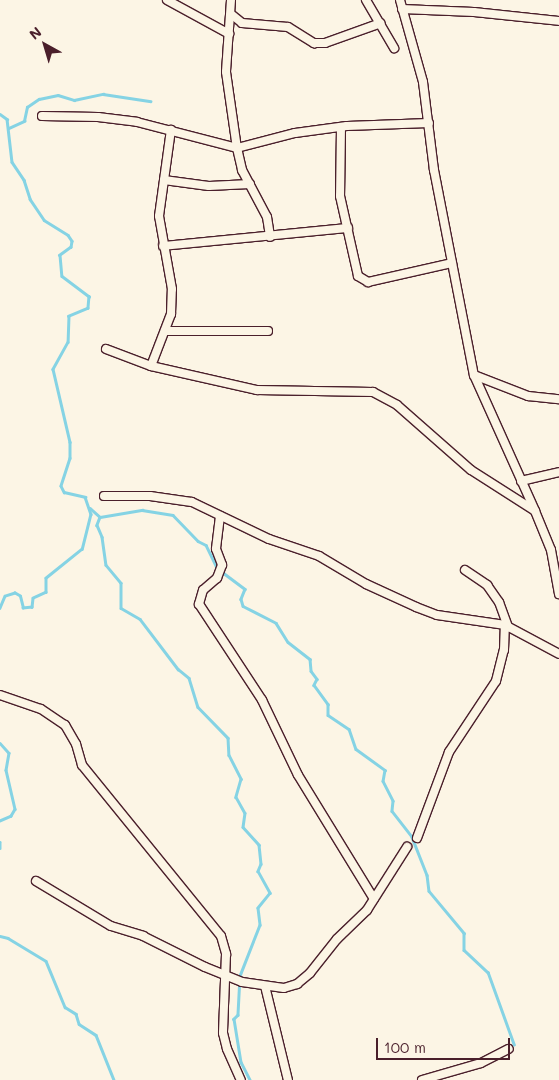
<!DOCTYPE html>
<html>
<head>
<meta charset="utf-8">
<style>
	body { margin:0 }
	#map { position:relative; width:559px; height:1080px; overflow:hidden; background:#fcf5e5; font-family:Mali,sans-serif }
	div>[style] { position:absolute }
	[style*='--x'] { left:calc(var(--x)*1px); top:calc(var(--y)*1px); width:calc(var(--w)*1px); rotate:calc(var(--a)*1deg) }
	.stream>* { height:2.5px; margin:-1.25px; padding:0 1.25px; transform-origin:1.25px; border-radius:1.25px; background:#85d3e4 }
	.roads { filter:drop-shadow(1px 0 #4a1f2b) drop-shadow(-1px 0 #4a1f2b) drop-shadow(0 1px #4a1f2b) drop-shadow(0 -1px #4a1f2b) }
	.minor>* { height:8px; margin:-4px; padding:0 4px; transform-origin:4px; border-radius:4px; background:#fcf5e5 }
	span { translate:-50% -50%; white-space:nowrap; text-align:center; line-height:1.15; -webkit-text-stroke:4px #fcf5e5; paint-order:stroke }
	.north { position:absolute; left:20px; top:20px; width:50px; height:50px; -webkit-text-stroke:4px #fcf5e5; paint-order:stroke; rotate:321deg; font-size:14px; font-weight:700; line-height:20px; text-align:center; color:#4a1f2b }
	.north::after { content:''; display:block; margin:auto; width:18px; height:22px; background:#4a1f2b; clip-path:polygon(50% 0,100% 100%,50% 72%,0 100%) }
	.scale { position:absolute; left:376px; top:1038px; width:134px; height:22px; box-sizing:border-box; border:2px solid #4a1f2b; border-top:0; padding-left:6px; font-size:15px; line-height:18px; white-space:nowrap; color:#4a1f2b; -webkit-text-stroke:4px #fcf5e5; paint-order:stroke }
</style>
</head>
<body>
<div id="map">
	<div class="stream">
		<div style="--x:0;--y:114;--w:9;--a:36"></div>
		<div style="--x:7;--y:119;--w:43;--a:83.4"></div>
		<div style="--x:12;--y:162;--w:22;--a:56"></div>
		<div style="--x:24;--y:180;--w:20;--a:72"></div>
		<div style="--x:30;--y:199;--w:25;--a:56"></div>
		<div style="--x:44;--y:220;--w:28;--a:32"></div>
		<div style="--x:68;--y:235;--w:7;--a:56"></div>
		<div style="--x:72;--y:241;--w:6;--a:99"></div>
		<div style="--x:71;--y:247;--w:14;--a:144"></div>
		<div style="--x:60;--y:255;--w:21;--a:85"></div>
		<div style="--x:62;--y:276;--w:34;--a:37"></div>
		<div style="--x:89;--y:296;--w:12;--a:95"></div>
		<div style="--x:88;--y:308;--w:21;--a:157"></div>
		<div style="--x:69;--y:316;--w:26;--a:92"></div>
		<div style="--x:68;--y:342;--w:31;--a:119"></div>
		<div style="--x:53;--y:369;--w:75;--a:76.9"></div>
		<div style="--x:70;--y:442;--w:16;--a:90"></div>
		<div style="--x:70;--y:458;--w:29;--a:108"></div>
		<div style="--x:61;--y:486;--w:7;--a:63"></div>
		<div style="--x:64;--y:492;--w:22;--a:13"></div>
		<div style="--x:85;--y:497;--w:18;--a:71"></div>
		<div style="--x:91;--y:514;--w:36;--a:104"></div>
		<div style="--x:82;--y:549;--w:46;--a:141.1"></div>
		<div style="--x:46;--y:578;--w:14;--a:90"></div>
		<div style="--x:46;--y:592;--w:14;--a:155"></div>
		<div style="--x:33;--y:598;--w:9;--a:96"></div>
		<div style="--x:32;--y:607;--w:9;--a:174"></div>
		<div style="--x:23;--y:608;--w:12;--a:-104"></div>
		<div style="--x:20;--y:596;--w:6;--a:-149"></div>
		<div style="--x:15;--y:593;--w:10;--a:163"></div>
		<div style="--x:5;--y:596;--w:13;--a:113"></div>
		<div style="--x:9;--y:128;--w:17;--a:-25"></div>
		<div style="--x:24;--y:121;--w:14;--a:-78"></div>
		<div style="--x:27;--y:107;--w:14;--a:-34"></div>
		<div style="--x:39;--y:99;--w:19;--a:-12"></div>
		<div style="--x:58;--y:95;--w:17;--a:17"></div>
		<div style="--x:74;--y:100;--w:30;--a:-12"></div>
		<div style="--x:103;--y:94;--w:48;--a:8.5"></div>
		<div style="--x:90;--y:508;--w:13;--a:42"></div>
		<div style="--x:100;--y:517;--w:43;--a:-9.5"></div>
		<div style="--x:142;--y:510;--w:31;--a:9"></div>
		<div style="--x:173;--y:515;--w:36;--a:46"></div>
		<div style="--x:198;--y:541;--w:9;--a:27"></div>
		<div style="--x:206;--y:545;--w:25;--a:64"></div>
		<div style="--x:217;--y:568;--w:35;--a:37"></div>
		<div style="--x:245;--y:589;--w:11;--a:112"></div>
		<div style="--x:241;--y:599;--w:7;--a:74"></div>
		<div style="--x:243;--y:606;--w:37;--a:27"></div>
		<div style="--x:276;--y:623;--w:22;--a:58"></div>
		<div style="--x:288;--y:642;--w:28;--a:38"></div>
		<div style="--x:310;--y:659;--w:12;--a:85"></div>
		<div style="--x:311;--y:671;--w:10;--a:53"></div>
		<div style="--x:317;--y:679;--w:7;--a:117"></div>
		<div style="--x:314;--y:685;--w:24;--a:54"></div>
		<div style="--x:328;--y:704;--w:11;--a:90"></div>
		<div style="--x:328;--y:715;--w:25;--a:34"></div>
		<div style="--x:349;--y:729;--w:21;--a:71"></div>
		<div style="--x:356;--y:749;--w:36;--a:36"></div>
		<div style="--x:385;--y:770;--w:11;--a:100"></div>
		<div style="--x:383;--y:781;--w:22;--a:63"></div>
		<div style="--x:393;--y:801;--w:10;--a:96"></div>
		<div style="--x:392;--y:811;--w:33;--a:52"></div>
		<div style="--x:412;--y:837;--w:41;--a:68.5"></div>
		<div style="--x:427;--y:875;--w:16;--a:83"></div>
		<div style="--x:429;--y:891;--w:55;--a:50.2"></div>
		<div style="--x:464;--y:933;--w:17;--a:90"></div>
		<div style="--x:464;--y:950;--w:33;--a:43"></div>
		<div style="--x:488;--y:972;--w:77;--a:70.1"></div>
		<div style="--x:100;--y:517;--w:9;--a:111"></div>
		<div style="--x:97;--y:525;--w:13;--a:67"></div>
		<div style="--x:102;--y:537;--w:28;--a:82"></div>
		<div style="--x:106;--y:565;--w:23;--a:50"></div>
		<div style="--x:121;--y:583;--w:25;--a:90"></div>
		<div style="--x:121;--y:608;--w:22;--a:30"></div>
		<div style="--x:140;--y:619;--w:63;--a:52.8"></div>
		<div style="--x:178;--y:669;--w:14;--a:39"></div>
		<div style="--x:189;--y:678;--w:30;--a:73"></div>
		<div style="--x:198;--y:707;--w:43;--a:45.9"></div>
		<div style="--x:228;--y:738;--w:17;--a:87"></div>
		<div style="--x:229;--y:755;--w:27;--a:63"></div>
		<div style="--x:241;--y:779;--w:19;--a:106"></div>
		<div style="--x:236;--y:797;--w:18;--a:61"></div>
		<div style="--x:245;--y:813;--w:14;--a:98"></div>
		<div style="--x:243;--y:827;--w:24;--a:48"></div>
		<div style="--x:259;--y:845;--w:19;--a:84"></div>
		<div style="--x:261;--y:864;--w:8;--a:113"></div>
		<div style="--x:258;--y:871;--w:25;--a:61"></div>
		<div style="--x:270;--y:893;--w:19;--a:129"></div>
		<div style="--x:258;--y:908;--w:17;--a:83"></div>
		<div style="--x:260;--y:925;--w:55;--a:111.4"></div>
		<div style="--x:240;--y:976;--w:39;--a:93"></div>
		<div style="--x:238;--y:1015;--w:6;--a:135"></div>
		<div style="--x:234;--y:1019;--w:44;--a:80.8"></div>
		<div style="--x:241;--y:1062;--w:20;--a:63"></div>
		<div style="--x:0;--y:743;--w:13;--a:48"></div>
		<div style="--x:9;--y:753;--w:17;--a:100"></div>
		<div style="--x:6;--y:770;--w:40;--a:77"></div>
		<div style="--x:15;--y:809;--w:8;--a:120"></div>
		<div style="--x:11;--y:816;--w:12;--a:156"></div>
		<div style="--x:0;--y:842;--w:6;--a:90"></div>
		<div style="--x:0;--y:936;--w:8;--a:14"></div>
		<div style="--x:8;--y:938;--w:44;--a:31.2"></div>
		<div style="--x:46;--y:961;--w:50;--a:67.6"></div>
		<div style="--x:65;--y:1007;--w:13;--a:32"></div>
		<div style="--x:76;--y:1014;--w:10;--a:73"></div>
		<div style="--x:79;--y:1024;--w:20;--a:33"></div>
		<div style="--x:96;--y:1035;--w:48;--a:68.2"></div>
	</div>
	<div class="roads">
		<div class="minor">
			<div style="--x:167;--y:0;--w:71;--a:28.7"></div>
			<div style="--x:231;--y:0;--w:72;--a:94"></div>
			<div style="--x:226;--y:72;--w:77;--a:81.8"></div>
			<div style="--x:237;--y:148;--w:23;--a:77"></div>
			<div style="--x:242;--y:170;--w:53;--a:62"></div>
			<div style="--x:267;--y:217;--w:20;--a:81"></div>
			<div style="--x:366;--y:0;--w:56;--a:59.7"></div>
			<div style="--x:400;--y:0;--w:85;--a:74.3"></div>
			<div style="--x:423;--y:82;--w:89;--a:82.9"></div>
			<div style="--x:434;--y:170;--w:209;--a:79"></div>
			<div style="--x:474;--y:375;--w:149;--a:65.8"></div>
			<div style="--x:535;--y:511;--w:42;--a:67.7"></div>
			<div style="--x:551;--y:550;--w:45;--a:79.7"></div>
			<div style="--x:402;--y:9;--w:72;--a:2.4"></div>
			<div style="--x:474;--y:12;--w:85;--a:6"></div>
			<div style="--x:231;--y:14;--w:14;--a:39"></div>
			<div style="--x:242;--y:23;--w:46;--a:5"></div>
			<div style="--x:288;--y:27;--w:31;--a:32"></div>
			<div style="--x:314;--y:43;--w:11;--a:0"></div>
			<div style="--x:325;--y:43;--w:59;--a:-19.7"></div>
			<div style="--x:42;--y:116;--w:56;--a:1"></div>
			<div style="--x:98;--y:117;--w:39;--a:7"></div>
			<div style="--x:137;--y:122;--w:103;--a:14.6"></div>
			<div style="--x:237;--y:148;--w:60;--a:-14.5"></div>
			<div style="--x:295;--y:133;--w:52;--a:-7.7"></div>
			<div style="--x:347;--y:126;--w:82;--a:-2.1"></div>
			<div style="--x:341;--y:127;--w:69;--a:90.8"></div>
			<div style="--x:340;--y:196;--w:82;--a:77.3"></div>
			<div style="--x:358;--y:276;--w:12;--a:31"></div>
			<div style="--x:368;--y:282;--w:86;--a:-12.7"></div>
			<div style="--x:164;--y:180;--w:45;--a:7.6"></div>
			<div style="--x:209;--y:186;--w:41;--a:-2.8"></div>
			<div style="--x:163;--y:246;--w:186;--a:-5.6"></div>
			<div style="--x:165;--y:331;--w:103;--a:0"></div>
			<div style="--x:106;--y:349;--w:48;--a:20.7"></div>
			<div style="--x:151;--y:366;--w:109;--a:12.8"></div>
			<div style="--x:257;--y:390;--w:116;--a:1"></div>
			<div style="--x:373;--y:392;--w:27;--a:28"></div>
			<div style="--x:397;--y:405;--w:98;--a:41.3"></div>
			<div style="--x:471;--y:470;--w:76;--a:32.6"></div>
			<div style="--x:151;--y:366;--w:56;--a:-69"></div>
			<div style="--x:171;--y:314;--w:25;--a:-88"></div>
			<div style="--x:172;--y:289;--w:74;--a:-100.1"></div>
			<div style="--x:159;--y:216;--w:87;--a:-82.1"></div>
			<div style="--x:474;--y:375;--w:58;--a:21.3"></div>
			<div style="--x:528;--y:396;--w:31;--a:6"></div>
			<div style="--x:521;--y:481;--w:39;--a:-13"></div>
			<div style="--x:104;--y:496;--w:46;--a:0"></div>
			<div style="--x:150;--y:496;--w:42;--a:8.1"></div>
			<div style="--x:192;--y:502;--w:85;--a:25.7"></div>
			<div style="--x:269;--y:539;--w:53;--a:18.8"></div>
			<div style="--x:319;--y:556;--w:55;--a:30.8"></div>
			<div style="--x:366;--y:584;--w:55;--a:24.7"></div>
			<div style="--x:416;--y:607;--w:22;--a:21"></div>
			<div style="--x:437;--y:615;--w:69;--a:8.4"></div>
			<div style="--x:505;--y:625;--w:61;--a:28.2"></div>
			<div style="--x:220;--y:516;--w:33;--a:97"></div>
			<div style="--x:216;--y:549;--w:17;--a:69"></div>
			<div style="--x:222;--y:565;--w:14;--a:111"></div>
			<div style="--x:217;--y:578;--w:18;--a:139"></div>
			<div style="--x:203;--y:590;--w:15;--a:106"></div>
			<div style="--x:199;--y:604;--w:115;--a:56.7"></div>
			<div style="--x:262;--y:700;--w:83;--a:64.4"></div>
			<div style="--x:298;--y:775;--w:145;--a:58.5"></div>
			<div style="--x:465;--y:570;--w:27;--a:34"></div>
			<div style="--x:487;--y:585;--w:21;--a:55"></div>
			<div style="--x:499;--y:602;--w:27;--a:70"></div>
			<div style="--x:0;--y:695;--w:43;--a:18.9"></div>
			<div style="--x:41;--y:709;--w:29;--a:34"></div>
			<div style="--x:65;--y:725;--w:22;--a:60"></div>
			<div style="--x:76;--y:744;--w:22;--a:74"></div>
			<div style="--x:82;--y:765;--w:220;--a:50.9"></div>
			<div style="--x:221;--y:936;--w:19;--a:74"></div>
			<div style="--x:226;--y:954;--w:79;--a:92.2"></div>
			<div style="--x:223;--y:1033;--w:16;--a:76"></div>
			<div style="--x:227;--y:1049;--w:34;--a:66"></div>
			<div style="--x:417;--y:838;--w:92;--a:-69.6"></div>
			<div style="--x:449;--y:752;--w:85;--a:-56.5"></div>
			<div style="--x:496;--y:681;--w:32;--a:-76"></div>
			<div style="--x:504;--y:650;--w:25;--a:-88"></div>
			<div style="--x:36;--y:881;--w:87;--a:31"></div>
			<div style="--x:111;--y:926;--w:34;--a:17"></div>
			<div style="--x:143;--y:936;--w:69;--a:26.6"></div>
			<div style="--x:205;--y:967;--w:40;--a:22"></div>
			<div style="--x:242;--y:982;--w:42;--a:8.1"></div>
			<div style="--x:284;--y:988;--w:14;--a:-17"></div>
			<div style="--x:297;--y:984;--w:17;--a:-40"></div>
			<div style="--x:310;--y:973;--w:43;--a:-51.5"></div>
			<div style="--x:337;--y:939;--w:42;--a:-44"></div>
			<div style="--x:367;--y:910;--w:75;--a:-57.6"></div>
			<div style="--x:265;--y:986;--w:97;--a:76.3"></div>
			<div style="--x:422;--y:1080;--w:61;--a:-16.1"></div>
			<div style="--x:481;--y:1063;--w:31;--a:-27"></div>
		</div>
	</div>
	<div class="north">N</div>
	<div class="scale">100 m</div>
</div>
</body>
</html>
